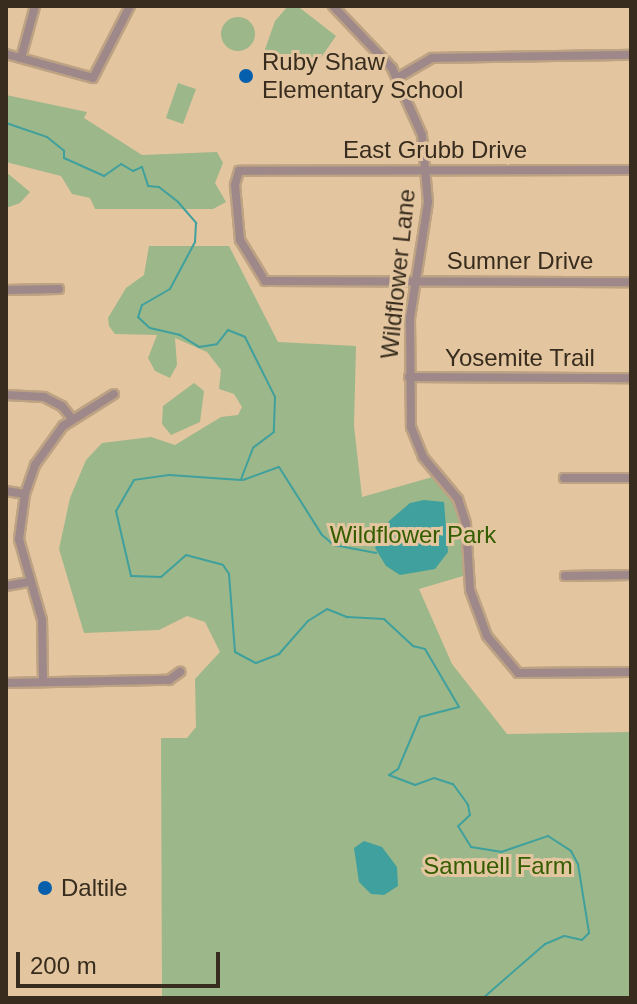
<!DOCTYPE html>
<html>
<head>
<meta charset="utf-8">
<style>
	body { margin:0 }
	#map { position:relative; width:637px; height:1004px; overflow:hidden; background:#e3c5a0; font-family:Helvetica,sans-serif }
	div>[style] { position:absolute }
	[style*='--x'] { left:calc(var(--x)*1px); top:calc(var(--y)*1px); width:calc(var(--w)*1px); rotate:calc(var(--a)*1deg) }
	.green>* { inset:0; background:#9cb789 }
	.round { border-radius:50% }
	.water>* { inset:0; background:#3fa09d }
	.stream>* { height:2px; margin:-1px; padding:0 1px; transform-origin:1px; border-radius:1px; background:#3fa09d }
	.roads { filter:drop-shadow(2px 0 #bda383) drop-shadow(-2px 0 #bda383) drop-shadow(0 2px #bda383) drop-shadow(0 -2px #bda383) }
	.minor>* { height:8px; margin:-4px; padding:0 4px; transform-origin:4px; border-radius:4px; background:#9e888a }
	.dots>* { width:22px; height:22px; translate:-50% -50%; box-sizing:border-box; border:4px solid #e3c5a0; border-radius:50% }
	span { translate:-50% -50%; white-space:nowrap; text-align:center; line-height:1.15; -webkit-text-stroke:6px #e3c5a0; paint-order:stroke }
	.poi-label { font-size:24px; color:#372c1d }
	.left { translate:0 -50%; text-align:left }
	.street-label { font-size:24px; color:#372c1d }
	.park-label { font-size:24px; color:#355d02 }
	.frame { position:absolute; inset:0; border:8px solid #372c1d; pointer-events:none }
	.scale { position:absolute; left:16px; top:952px; width:204px; height:36px; box-sizing:border-box; border:4px solid #372c1d; border-top:0; padding-left:10px; font-size:24px; line-height:28px; white-space:nowrap; color:#372c1d; -webkit-text-stroke:6px #e3c5a0; paint-order:stroke }
</style>
</head>
<body>
<div id="map">
	<div class="green">
		<div style="clip-path:polygon(288px 6px,300px 8px,336px 36px,320px 59px,303px 67px,262px 58px,275px 21px)"></div>
		<div class="round" style="left:221px;top:17px;width:34px;height:34px"></div>
		<div style="clip-path:polygon(178px 83px,196px 89px,183px 124px,166px 118px)"></div>
		<div style="clip-path:polygon(6px 95px,87px 112px,84px 118px,142px 155px,217px 152px,223px 163px,215px 183px,226px 202px,213px 209px,95px 209px,90px 198px,72px 194px,61px 176px,6px 162px)"></div>
		<div style="clip-path:polygon(6px 172px,30px 192px,20px 203px,6px 208px)"></div>
		<div style="clip-path:polygon(149px 246px,229px 246px,278px 342px,356px 346px,354px 426px,362px 497px,436px 476px,453px 498px,461px 525px,463px 576px,419px 589px,452px 664px,507px 734px,631px 732px,631px 998px,162px 998px,161px 738px,187px 738px,196px 727px,195px 679px,220px 652px,205px 622px,187px 616px,159px 630px,84px 633px,59px 549px,70px 498px,86px 460px,102px 443px,151px 437px,175px 445px,221px 417px,238px 415px,242px 407px,234px 394px,219px 389px,221px 370px,207px 352px,175px 338px,177px 365px,170px 378px,155px 371px,148px 358px,157px 335px,115px 334px,109px 326px,108px 318px,126px 288px,144px 275px)"></div>
		<div style="clip-path:polygon(194px 383px,204px 391px,200px 422px,171px 435px,162px 424px,163px 406px)"></div>
	</div>
	<div class="water">
		<div style="clip-path:polygon(424px 500px,444px 502px,448px 552px,435px 569px,400px 575px,386px 566px,375px 548px,389px 521px,410px 503px)"></div>
		<div style="clip-path:polygon(364px 841px,382px 847px,397px 867px,398px 886px,384px 895px,371px 894px,359px 882px,354px 848px)"></div>
	</div>
	<div class="stream">
		<div style="--x:6;--y:123;--w:43;--a:18.9"></div>
		<div style="--x:47;--y:137;--w:22;--a:39"></div>
		<div style="--x:64;--y:151;--w:7;--a:90"></div>
		<div style="--x:64;--y:158;--w:44;--a:24.2"></div>
		<div style="--x:104;--y:176;--w:21;--a:-35"></div>
		<div style="--x:121;--y:164;--w:14;--a:30"></div>
		<div style="--x:133;--y:171;--w:10;--a:-24"></div>
		<div style="--x:142;--y:167;--w:20;--a:72"></div>
		<div style="--x:148;--y:186;--w:11;--a:5"></div>
		<div style="--x:159;--y:187;--w:24;--a:38"></div>
		<div style="--x:178;--y:202;--w:28;--a:49"></div>
		<div style="--x:196;--y:223;--w:19;--a:93"></div>
		<div style="--x:195;--y:242;--w:53;--a:118"></div>
		<div style="--x:170;--y:289;--w:32;--a:150"></div>
		<div style="--x:142;--y:305;--w:13;--a:108"></div>
		<div style="--x:138;--y:317;--w:16;--a:43"></div>
		<div style="--x:150;--y:328;--w:31;--a:13"></div>
		<div style="--x:180;--y:335;--w:22;--a:32"></div>
		<div style="--x:199;--y:347;--w:18;--a:-9"></div>
		<div style="--x:217;--y:344;--w:18;--a:-52"></div>
		<div style="--x:228;--y:330;--w:18;--a:22"></div>
		<div style="--x:245;--y:337;--w:67;--a:63.4"></div>
		<div style="--x:275;--y:397;--w:35;--a:92"></div>
		<div style="--x:274;--y:432;--w:26;--a:143"></div>
		<div style="--x:253;--y:448;--w:34;--a:111"></div>
		<div style="--x:241;--y:480;--w:72;--a:-176"></div>
		<div style="--x:169;--y:475;--w:35;--a:172"></div>
		<div style="--x:134;--y:480;--w:36;--a:120"></div>
		<div style="--x:116;--y:511;--w:67;--a:77"></div>
		<div style="--x:131;--y:576;--w:30;--a:2"></div>
		<div style="--x:161;--y:577;--w:33;--a:-41"></div>
		<div style="--x:186;--y:555;--w:38;--a:15"></div>
		<div style="--x:223;--y:565;--w:11;--a:56"></div>
		<div style="--x:229;--y:574;--w:78;--a:85.6"></div>
		<div style="--x:235;--y:652;--w:24;--a:28"></div>
		<div style="--x:256;--y:663;--w:25;--a:-21"></div>
		<div style="--x:279;--y:654;--w:44;--a:-48.7"></div>
		<div style="--x:308;--y:621;--w:22;--a:-32"></div>
		<div style="--x:327;--y:609;--w:22;--a:22"></div>
		<div style="--x:347;--y:617;--w:37;--a:3"></div>
		<div style="--x:384;--y:619;--w:40;--a:43"></div>
		<div style="--x:413;--y:646;--w:12;--a:14"></div>
		<div style="--x:425;--y:649;--w:67;--a:59.6"></div>
		<div style="--x:459;--y:707;--w:40;--a:165.6"></div>
		<div style="--x:420;--y:717;--w:56;--a:112.9"></div>
		<div style="--x:398;--y:769;--w:11;--a:146"></div>
		<div style="--x:389;--y:775;--w:28;--a:21"></div>
		<div style="--x:415;--y:785;--w:20;--a:-20"></div>
		<div style="--x:434;--y:778;--w:20;--a:18"></div>
		<div style="--x:453;--y:784;--w:26;--a:54"></div>
		<div style="--x:468;--y:805;--w:10;--a:79"></div>
		<div style="--x:470;--y:815;--w:16;--a:137"></div>
		<div style="--x:458;--y:826;--w:25;--a:58"></div>
		<div style="--x:471;--y:847;--w:30;--a:9"></div>
		<div style="--x:501;--y:852;--w:50;--a:-18.8"></div>
		<div style="--x:548;--y:836;--w:27;--a:33"></div>
		<div style="--x:571;--y:851;--w:15;--a:62"></div>
		<div style="--x:578;--y:864;--w:70;--a:80.9"></div>
		<div style="--x:589;--y:933;--w:10;--a:135"></div>
		<div style="--x:582;--y:940;--w:18;--a:-167"></div>
		<div style="--x:564;--y:936;--w:21;--a:157"></div>
		<div style="--x:545;--y:944;--w:82;--a:138.9"></div>
		<div style="--x:243;--y:480;--w:38;--a:-20"></div>
		<div style="--x:279;--y:467;--w:80;--a:57.7"></div>
		<div style="--x:322;--y:535;--w:16;--a:40"></div>
		<div style="--x:334;--y:545;--w:43;--a:10.8"></div>
	</div>
	<div class="roads">
		<div class="minor">
			<div style="--x:333;--y:6;--w:86;--a:46.4"></div>
			<div style="--x:392;--y:68;--w:73;--a:65.9"></div>
			<div style="--x:422;--y:135;--w:67;--a:84.9"></div>
			<div style="--x:428;--y:202;--w:117;--a:98.8"></div>
			<div style="--x:410;--y:318;--w:109;--a:89.5"></div>
			<div style="--x:411;--y:427;--w:32;--a:68"></div>
			<div style="--x:423;--y:457;--w:55;--a:50.2"></div>
			<div style="--x:458;--y:499;--w:26;--a:72"></div>
			<div style="--x:466;--y:524;--w:66;--a:86.5"></div>
			<div style="--x:470;--y:590;--w:49;--a:69.7"></div>
			<div style="--x:487;--y:636;--w:48;--a:50"></div>
			<div style="--x:518;--y:673;--w:113;--a:-0.5"></div>
			<div style="--x:6;--y:54;--w:90;--a:15.4"></div>
			<div style="--x:93;--y:78;--w:81;--a:-62.8"></div>
			<div style="--x:21;--y:58;--w:54;--a:-74.9"></div>
			<div style="--x:399;--y:77;--w:38;--a:-30"></div>
			<div style="--x:432;--y:58;--w:199;--a:-0.9"></div>
			<div style="--x:631;--y:170;--w:392;--a:179.9"></div>
			<div style="--x:239;--y:171;--w:15;--a:106"></div>
			<div style="--x:235;--y:185;--w:55;--a:84.8"></div>
			<div style="--x:240;--y:240;--w:48;--a:58.6"></div>
			<div style="--x:265;--y:281;--w:366;--a:0.2"></div>
			<div style="--x:6;--y:290;--w:53;--a:-1.1"></div>
			<div style="--x:409;--y:377;--w:222;--a:0.3"></div>
			<div style="--x:6;--y:395;--w:38;--a:3"></div>
			<div style="--x:44;--y:397;--w:20;--a:27"></div>
			<div style="--x:62;--y:406;--w:16;--a:52"></div>
			<div style="--x:564;--y:478;--w:67;--a:0"></div>
			<div style="--x:6;--y:491;--w:19;--a:9"></div>
			<div style="--x:565;--y:576;--w:66;--a:-0.9"></div>
			<div style="--x:6;--y:586;--w:22;--a:-10"></div>
			<div style="--x:43;--y:682;--w:62;--a:-90.9"></div>
			<div style="--x:42;--y:620;--w:84;--a:-105.9"></div>
			<div style="--x:19;--y:539;--w:45;--a:-82.4"></div>
			<div style="--x:25;--y:494;--w:31;--a:-71"></div>
			<div style="--x:35;--y:465;--w:48;--a:-54.3"></div>
			<div style="--x:63;--y:426;--w:60;--a:-32.1"></div>
			<div style="--x:6;--y:683;--w:163;--a:-1.1"></div>
			<div style="--x:169;--y:680;--w:14;--a:-36"></div>
		</div>
	</div>
	<div class="dots">
		<div style="left:246px;top:76px;background:#055fac"></div>
		<div style="left:45px;top:888px;background:#055fac"></div>
	</div>
	<div class="poi-label">
		<span class="left" style="left:262px;top:76px">Ruby Shaw<br>Elementary School</span>
		<span class="left" style="left:61px;top:888px">Daltile</span>
	</div>
	<div class="street-label">
		<span style="left:435px;top:150px">East Grubb Drive</span>
		<span style="left:520px;top:261px">Sumner Drive</span>
		<span style="left:398px;top:274px;rotate:-84deg">Wildflower Lane</span>
		<span style="left:520px;top:358px">Yosemite Trail</span>
	</div>
	<div class="park-label">
		<span style="left:413px;top:535px">Wildflower Park</span>
		<span style="left:498px;top:866px">Samuell Farm</span>
	</div>
	<div class="frame"></div>
	<div class="scale">200 m</div>
</div>
</body>
</html>
